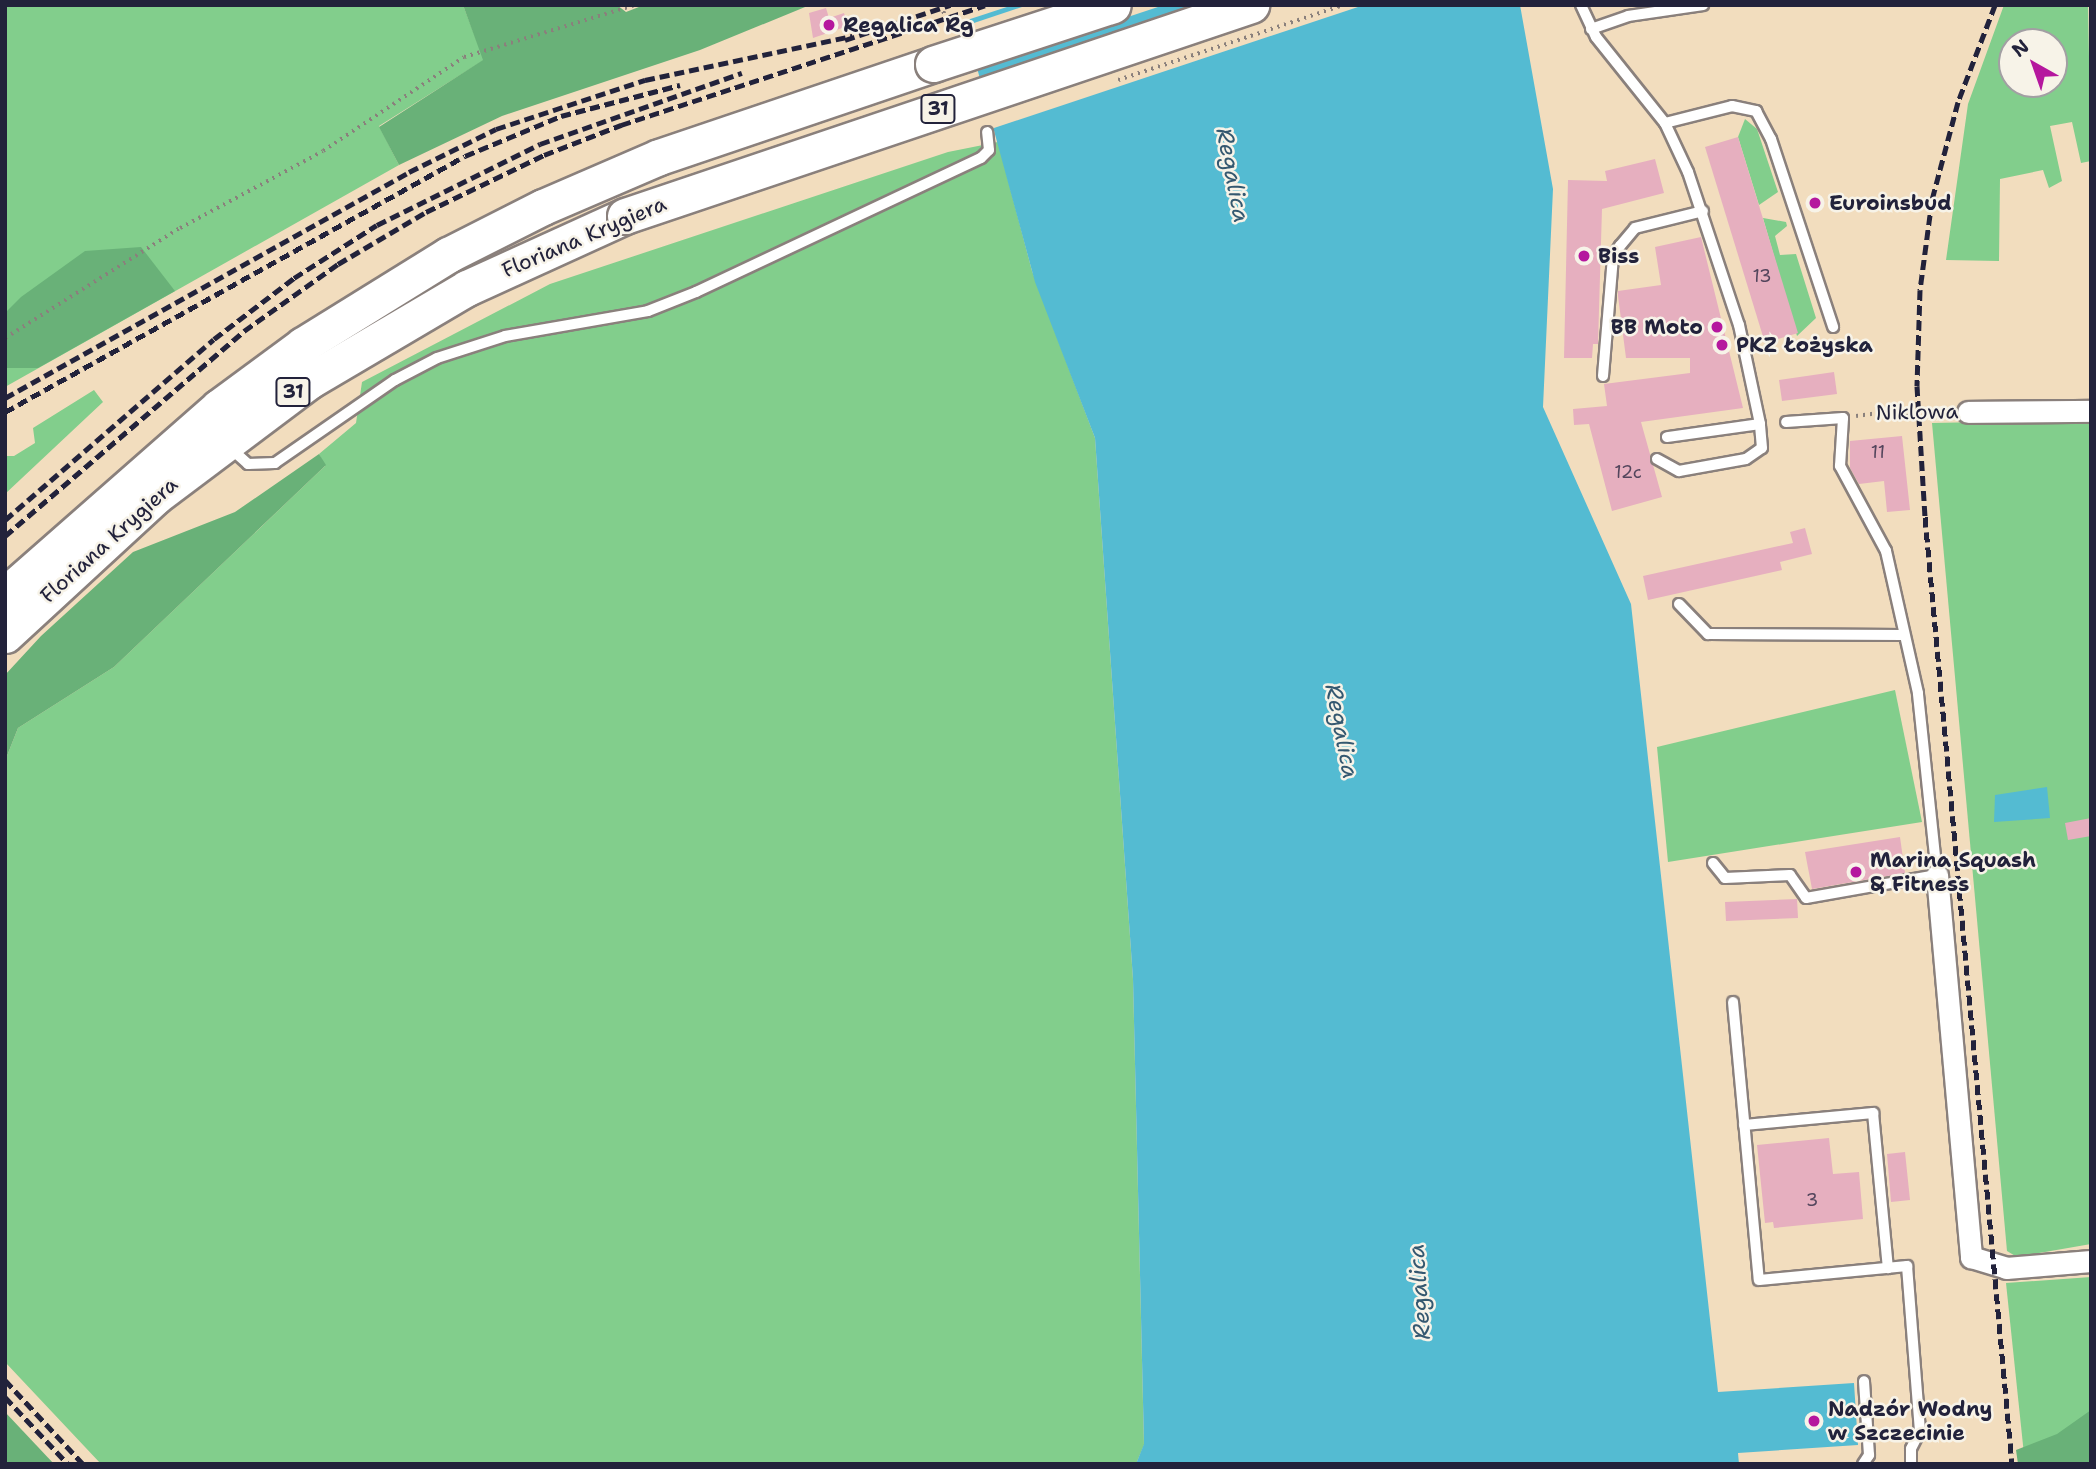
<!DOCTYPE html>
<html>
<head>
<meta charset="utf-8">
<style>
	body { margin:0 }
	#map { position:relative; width:2096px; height:1469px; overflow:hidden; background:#f2ddbe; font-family:"Shantell Sans",sans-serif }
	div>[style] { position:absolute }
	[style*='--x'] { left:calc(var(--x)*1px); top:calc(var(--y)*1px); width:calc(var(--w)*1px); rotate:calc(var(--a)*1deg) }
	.green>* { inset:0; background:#82ce8c }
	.forest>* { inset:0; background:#69b178 }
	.water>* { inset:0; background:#54bbd2 }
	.pier>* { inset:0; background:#f2ddbe }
	.building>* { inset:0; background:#e6afbf }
	.path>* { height:3.5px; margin-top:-1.75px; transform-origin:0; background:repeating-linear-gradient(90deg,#8a807c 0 2px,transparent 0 7px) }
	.roads { filter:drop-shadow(2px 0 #8a807c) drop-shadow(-2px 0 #8a807c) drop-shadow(0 2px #8a807c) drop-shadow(0 -2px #8a807c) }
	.service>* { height:10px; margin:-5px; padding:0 5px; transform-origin:5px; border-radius:5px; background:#fff }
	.minor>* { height:21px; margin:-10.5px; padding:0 10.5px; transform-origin:10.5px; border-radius:10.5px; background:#fff }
	.primary>* { height:35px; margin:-17.5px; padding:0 17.5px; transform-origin:17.5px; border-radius:17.5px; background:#fff }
	.rail>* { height:5px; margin-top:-2.5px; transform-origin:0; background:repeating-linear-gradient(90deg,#22223b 0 10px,transparent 0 15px) }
	.path-bridge>* { height:3.5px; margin-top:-1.75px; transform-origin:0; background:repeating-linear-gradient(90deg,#8a807c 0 2px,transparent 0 7px) }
	.bridges { filter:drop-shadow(2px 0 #8a807c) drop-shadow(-2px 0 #8a807c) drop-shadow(0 2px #8a807c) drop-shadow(0 -2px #8a807c) }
	.primary-bridge>* { height:35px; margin:-17.5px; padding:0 17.5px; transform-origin:17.5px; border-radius:17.5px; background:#fff }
	.dots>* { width:19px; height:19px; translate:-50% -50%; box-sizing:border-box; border:4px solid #f7f3e8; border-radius:50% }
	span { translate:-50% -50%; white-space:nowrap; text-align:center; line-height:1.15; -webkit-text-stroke:5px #f7f3e8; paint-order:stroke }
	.number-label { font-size:18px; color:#53455c }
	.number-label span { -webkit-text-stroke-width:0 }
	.shield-label span { padding:2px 5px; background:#f7f3e8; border:2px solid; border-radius:5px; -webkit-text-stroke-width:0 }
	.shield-label { font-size:19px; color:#22223b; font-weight:700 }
	.poi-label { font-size:21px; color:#22223b; font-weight:700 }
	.left { translate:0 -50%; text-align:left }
	.right { translate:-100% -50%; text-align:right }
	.street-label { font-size:21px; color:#22223b }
	.water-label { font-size:23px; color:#345870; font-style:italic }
	.frame { position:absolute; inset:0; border:7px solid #22223b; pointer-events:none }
	.north { position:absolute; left:1998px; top:28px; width:70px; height:70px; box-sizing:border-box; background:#f7f3e8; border:2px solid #a29fa3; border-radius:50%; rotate:320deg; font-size:19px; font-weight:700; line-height:28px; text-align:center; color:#22223b }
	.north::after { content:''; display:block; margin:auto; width:24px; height:32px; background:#b5179e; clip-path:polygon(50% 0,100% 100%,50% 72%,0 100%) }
</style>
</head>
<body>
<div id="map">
	<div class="green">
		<div style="clip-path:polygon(5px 5px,463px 5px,484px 60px,379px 126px,399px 165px,5px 387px)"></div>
		<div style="clip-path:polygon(evenodd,2004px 5px,2088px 5px,2091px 161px,2081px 163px,2072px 122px,2050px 126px,2062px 181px,2049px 188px,2043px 170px,2000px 179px,1999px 261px,1946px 260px,1968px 104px,2004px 5px,2054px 42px,2054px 84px,2012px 84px,2012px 42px,2054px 42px)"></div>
		<div style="clip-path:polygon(1745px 119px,1757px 129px,1778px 192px,1759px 205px,1738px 137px)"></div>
		<div style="clip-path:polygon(998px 142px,1032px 271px,1095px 438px,1133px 979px,1144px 1445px,1136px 1464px,101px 1464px,5px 1362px,5px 761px,18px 728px,114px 667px,325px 466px,319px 454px,356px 423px,362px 382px,550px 284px,948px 152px)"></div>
		<div style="clip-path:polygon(1763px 218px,1786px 222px,1787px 226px,1775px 236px,1780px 255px,1796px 254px,1816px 318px,1797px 336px)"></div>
		<div style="clip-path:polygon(94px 390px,103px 402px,5px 494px,5px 456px,14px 456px,35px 443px,33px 428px)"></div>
		<div style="clip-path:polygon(2091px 420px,2091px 1244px,2017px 1257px,2007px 1251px,1932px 423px)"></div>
		<div style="clip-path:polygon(1895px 690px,1922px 822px,1668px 862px,1657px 747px)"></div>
		<div style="clip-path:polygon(2091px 1277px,2091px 1464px,2025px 1464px,2006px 1283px)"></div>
	</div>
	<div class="forest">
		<div style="clip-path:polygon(463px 5px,617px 5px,626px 12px,644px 5px,810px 5px,700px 50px,502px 116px,399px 165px,379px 127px,483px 60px)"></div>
		<div style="clip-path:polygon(141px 247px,175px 291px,38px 368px,5px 368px,5px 313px,21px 297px,85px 251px)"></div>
		<div style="clip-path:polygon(319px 454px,326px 465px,114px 667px,18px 728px,5px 761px,5px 675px,41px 636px,133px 552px,235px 512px)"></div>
		<div style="clip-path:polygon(2091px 1410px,2091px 1464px,2018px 1464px,2016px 1450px,2057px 1434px)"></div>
		<div style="clip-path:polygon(5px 1412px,54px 1464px,5px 1464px)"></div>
	</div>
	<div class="water">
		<div style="clip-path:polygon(960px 5px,1520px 5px,1553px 189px,1543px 407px,1631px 604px,1718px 1392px,1854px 1383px,1858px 1445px,1738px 1453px,1739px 1464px,1136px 1464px,1144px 1444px,1133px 979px,1095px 438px,1035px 282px)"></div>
		<div style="clip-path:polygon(2047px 787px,2050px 818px,1994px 822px,1995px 795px)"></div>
	</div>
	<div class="pier">
		<div style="clip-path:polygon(956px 5px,1013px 5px,961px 22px)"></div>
		<div style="clip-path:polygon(1028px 5px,1164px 5px,974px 68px,962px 27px)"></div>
		<div style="clip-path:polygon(1203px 5px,1364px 5px,991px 129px,977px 80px)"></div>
	</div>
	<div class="building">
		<div style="clip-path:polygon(826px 8px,829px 18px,844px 13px,848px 26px,813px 38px,809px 13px)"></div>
		<div style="clip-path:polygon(1738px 137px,1798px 333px,1765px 343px,1705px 147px)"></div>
		<div style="clip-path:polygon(1655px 159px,1664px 193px,1602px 209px,1598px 344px,1593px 344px,1592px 358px,1564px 358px,1568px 180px,1607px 181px,1605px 171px)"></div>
		<div style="clip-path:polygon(1701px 237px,1743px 408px,1641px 422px,1662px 497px,1612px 511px,1589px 424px,1574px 425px,1573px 409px,1607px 406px,1604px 384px,1690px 373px,1690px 358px,1626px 358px,1618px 296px,1618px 291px,1661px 285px,1655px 247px)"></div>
		<div style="clip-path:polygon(1834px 372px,1837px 394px,1782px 401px,1779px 380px)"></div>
		<div style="clip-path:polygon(1902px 436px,1910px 510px,1887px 512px,1884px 481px,1859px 484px,1850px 468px,1850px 441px)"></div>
		<div style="clip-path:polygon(1805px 528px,1812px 554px,1780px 562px,1782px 570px,1648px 600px,1643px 576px,1793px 543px,1790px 532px)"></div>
		<div style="clip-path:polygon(2091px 818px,2091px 836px,2068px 840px,2065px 823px)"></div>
		<div style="clip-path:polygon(1900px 837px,1905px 873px,1812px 889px,1805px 852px)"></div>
		<div style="clip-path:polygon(1797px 899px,1798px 918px,1726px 921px,1725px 902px)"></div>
		<div style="clip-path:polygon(1829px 1138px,1833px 1174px,1859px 1172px,1863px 1219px,1774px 1228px,1773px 1222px,1765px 1223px,1757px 1145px)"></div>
		<div style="clip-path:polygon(1905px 1152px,1910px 1200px,1891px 1202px,1887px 1154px)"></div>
	</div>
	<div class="path">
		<div style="--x:941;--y:5;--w:28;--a:69"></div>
		<div style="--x:5;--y:338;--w:207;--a:-32.2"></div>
		<div style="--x:180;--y:228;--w:162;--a:-28.3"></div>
		<div style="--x:323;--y:151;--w:169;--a:-33.7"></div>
		<div style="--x:464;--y:57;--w:179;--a:-16.9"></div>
		<div style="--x:1856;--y:416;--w:46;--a:-7.4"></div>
		<div style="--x:1902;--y:410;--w:7;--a:56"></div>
		<div style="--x:1906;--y:416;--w:7;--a:-98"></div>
		<div style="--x:1905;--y:409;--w:25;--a:2"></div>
		<div style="--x:1930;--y:410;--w:6;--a:90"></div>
		<div style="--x:1930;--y:416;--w:7;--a:-56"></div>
		<div style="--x:1934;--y:410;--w:17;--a:3"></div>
	</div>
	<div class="roads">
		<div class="service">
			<div style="--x:1581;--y:5;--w:35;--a:65"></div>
			<div style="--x:1596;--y:37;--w:110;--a:51.3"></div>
			<div style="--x:1665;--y:123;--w:54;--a:64.9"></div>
			<div style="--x:1688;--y:172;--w:161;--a:71.6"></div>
			<div style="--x:1739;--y:325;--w:101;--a:78"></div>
			<div style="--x:1760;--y:424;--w:94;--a:172"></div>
			<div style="--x:1591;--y:29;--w:39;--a:-19"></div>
			<div style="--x:1628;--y:16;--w:76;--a:-8.3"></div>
			<div style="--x:1665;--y:123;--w:69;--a:-14.2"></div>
			<div style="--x:1732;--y:106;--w:25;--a:12"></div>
			<div style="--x:1756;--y:111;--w:32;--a:62"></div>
			<div style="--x:1771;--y:139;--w:198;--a:71.7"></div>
			<div style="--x:1603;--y:376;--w:119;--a:-85.2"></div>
			<div style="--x:1613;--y:257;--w:13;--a:-58"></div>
			<div style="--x:1620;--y:246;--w:23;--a:-50"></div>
			<div style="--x:1635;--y:228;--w:70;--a:-14"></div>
			<div style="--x:228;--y:446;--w:27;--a:42"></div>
			<div style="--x:248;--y:464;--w:27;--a:-2"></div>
			<div style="--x:275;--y:463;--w:146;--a:-34.7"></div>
			<div style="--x:395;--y:380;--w:47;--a:-27.6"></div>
			<div style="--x:437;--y:358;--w:71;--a:-17.9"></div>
			<div style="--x:505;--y:336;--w:145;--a:-9.9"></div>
			<div style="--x:648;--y:311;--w:52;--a:-21.6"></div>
			<div style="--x:696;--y:292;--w:315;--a:-25.2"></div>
			<div style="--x:981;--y:158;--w:11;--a:-45"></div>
			<div style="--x:989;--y:150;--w:18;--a:-96"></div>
			<div style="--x:1657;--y:459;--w:25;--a:29"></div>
			<div style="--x:1679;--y:471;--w:68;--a:-10.2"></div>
			<div style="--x:1746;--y:459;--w:19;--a:-35"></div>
			<div style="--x:1762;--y:448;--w:24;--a:-95"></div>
			<div style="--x:1679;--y:604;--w:42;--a:46"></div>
			<div style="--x:1708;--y:634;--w:195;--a:0.3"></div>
			<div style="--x:1713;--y:863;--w:19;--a:51"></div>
			<div style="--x:1725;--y:878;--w:65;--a:-2.6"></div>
			<div style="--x:1790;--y:875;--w:28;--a:55"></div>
			<div style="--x:1806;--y:898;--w:133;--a:-10"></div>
			<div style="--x:1937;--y:875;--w:183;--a:-96"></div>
			<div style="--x:1918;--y:693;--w:146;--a:-102.7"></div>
			<div style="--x:1886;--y:551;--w:97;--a:-118.4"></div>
			<div style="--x:1840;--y:466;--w:48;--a:-86.4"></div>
			<div style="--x:1843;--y:418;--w:57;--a:176"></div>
			<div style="--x:1733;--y:1002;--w:279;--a:84.7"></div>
			<div style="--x:1759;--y:1280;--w:149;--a:-5.4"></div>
			<div style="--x:1907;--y:1266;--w:166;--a:85.5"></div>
			<div style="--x:1920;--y:1431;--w:20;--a:117"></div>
			<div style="--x:1911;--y:1449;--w:15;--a:90"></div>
			<div style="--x:1744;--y:1125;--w:130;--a:-5.3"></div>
			<div style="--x:1873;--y:1113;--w:156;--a:84.5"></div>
			<div style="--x:1863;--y:1464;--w:11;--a:-56"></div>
			<div style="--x:1869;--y:1455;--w:74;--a:-93.9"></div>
		</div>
		<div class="minor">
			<div style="--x:1968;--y:412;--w:123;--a:-0.5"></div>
			<div style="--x:1937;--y:875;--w:384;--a:84.9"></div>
			<div style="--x:1971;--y:1257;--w:37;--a:17"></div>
			<div style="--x:2006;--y:1268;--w:85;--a:-4.7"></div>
		</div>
		<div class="primary">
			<div style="--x:5;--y:595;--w:285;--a:-41.3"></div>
			<div style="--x:219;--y:407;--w:104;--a:-36.4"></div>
			<div style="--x:303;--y:345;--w:171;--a:-31.8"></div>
			<div style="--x:448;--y:255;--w:106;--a:-26.8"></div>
			<div style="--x:543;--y:207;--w:126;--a:-23.3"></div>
			<div style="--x:659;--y:157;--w:289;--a:-18.7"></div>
			<div style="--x:5;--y:635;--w:205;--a:-42.6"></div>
			<div style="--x:156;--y:496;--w:191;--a:-36.9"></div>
			<div style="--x:309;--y:381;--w:183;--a:-30.5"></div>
			<div style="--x:467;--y:288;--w:174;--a:-24.5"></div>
		</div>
	</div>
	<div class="rail">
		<div style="--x:1995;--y:5;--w:104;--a:110.9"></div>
		<div style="--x:1958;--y:102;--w:101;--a:104.9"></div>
		<div style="--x:1932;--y:200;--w:91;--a:97.6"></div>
		<div style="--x:1920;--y:290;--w:96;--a:91.8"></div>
		<div style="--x:1917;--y:386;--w:131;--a:86.5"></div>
		<div style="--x:1925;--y:517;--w:951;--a:84.75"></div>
		<div style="--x:845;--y:40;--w:111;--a:-18.4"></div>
		<div style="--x:5;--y:398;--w:463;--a:-29.2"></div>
		<div style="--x:409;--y:172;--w:97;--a:-26.3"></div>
		<div style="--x:496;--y:129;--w:157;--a:-18.2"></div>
		<div style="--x:645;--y:80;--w:212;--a:-12"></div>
		<div style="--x:5;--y:412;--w:526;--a:-29.1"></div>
		<div style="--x:465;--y:156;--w:104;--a:-22.6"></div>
		<div style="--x:561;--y:116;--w:123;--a:-14.6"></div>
		<div style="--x:5;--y:520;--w:276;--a:-40.9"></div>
		<div style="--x:214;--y:339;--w:101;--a:-37.3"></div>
		<div style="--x:294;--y:278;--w:98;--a:-32.6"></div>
		<div style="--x:377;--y:225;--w:182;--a:-26.4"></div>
		<div style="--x:540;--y:144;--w:214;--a:-19.4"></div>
		<div style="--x:5;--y:536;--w:315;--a:-40.6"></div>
		<div style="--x:244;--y:331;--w:115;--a:-35.5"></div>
		<div style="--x:338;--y:264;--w:102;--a:-30.6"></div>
		<div style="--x:426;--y:212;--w:131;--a:-25.8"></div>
		<div style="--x:544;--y:155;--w:83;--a:-21.3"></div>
		<div style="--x:621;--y:125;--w:383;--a:-18.2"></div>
		<div style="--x:5;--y:1380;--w:115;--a:47.1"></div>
		<div style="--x:5;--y:1397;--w:92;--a:46.8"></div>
	</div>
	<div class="path-bridge">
		<div style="--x:1118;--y:80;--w:238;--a:-18.4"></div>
	</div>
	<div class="bridges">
		<div class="primary-bridge">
			<div style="--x:933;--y:64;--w:189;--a:-18.1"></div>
			<div style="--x:625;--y:216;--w:661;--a:-18.63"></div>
		</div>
	</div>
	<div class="dots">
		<div style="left:829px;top:25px;background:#b5179e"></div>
		<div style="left:1815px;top:203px;background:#b5179e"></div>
		<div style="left:1584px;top:256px;background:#b5179e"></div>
		<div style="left:1717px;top:327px;background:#b5179e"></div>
		<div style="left:1722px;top:345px;background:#b5179e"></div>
		<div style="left:1856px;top:872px;background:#b5179e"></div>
		<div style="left:1814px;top:1421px;background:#b5179e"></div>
	</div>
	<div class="number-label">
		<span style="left:1762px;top:276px">13</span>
		<span style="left:1878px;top:452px">11</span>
		<span style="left:1628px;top:472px">12c</span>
		<span style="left:1812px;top:1200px">3</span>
	</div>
	<div class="shield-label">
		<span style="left:938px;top:109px">31</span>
		<span style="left:293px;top:392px">31</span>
	</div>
	<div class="poi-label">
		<span class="left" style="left:843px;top:25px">Regalica Rg</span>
		<span class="left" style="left:1829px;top:203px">Euroinsbud</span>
		<span class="left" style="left:1598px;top:256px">Biss</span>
		<span class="right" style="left:1703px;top:327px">BB Moto</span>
		<span class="left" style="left:1736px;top:345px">PKZ Łożyska</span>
		<span class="left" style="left:1870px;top:872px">Marina Squash<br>&amp; Fitness</span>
		<span class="left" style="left:1828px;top:1421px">Nadzór Wodny<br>w Szczecinie</span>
	</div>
	<div class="street-label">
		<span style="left:584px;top:237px;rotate:-23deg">Floriana Krygiera</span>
		<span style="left:1917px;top:412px;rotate:-1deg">Niklowa</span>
		<span style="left:109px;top:540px;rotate:-42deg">Floriana Krygiera</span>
	</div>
	<div class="water-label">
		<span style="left:1233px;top:175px;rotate:79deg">Regalica</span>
		<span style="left:1342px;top:731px;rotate:79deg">Regalica</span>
		<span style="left:1419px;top:1292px;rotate:-94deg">Regalica</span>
	</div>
	<div class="frame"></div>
	<div class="north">N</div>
</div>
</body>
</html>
